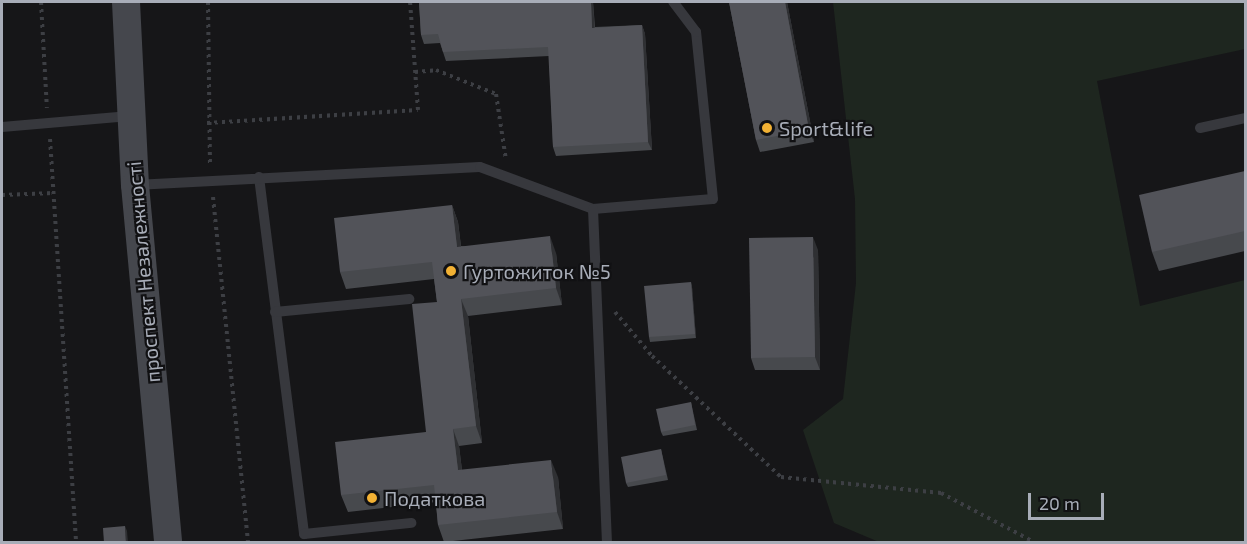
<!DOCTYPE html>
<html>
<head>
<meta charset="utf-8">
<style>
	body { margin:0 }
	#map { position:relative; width:1247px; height:544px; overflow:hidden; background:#161618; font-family:"Exo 2",sans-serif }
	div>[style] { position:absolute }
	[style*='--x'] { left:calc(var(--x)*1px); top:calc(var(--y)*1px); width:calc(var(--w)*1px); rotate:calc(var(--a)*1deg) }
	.green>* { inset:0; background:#1e261f }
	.path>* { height:4px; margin-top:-2px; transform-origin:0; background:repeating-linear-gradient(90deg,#3d3f44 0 3px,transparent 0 7.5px) }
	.service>* { height:10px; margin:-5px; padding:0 5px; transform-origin:5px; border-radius:5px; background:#37383d }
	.secondary>* { height:28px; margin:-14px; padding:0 14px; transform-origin:14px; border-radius:14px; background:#45474d }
	.wall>* { inset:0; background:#47494d }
	.shaded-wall>* { inset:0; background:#2f3033 }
	.building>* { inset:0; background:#525359 }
	.dots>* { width:16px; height:16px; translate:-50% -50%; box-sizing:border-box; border:3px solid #111113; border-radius:50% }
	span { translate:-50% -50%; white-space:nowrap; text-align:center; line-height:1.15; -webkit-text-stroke:4.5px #111113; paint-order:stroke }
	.poi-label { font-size:20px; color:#a8adb8 }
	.left { translate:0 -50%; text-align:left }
	.street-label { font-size:20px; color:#a8adb8 }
	.frame { position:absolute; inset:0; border:3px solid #a8adb8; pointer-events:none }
	.scale { position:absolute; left:1028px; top:493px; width:76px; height:27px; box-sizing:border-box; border:3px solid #a8adb8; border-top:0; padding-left:8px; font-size:18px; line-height:21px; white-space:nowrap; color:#a8adb8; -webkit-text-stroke:4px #111113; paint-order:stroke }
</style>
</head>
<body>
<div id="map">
	<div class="green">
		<div style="clip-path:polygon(833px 2px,1245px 2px,1245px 49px,1097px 81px,1140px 306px,1245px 280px,1245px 542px,879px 542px,834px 523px,803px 430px,843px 399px,856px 283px,855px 199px)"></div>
	</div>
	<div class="path">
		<div style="--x:41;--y:2;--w:106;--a:86.8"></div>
		<div style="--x:208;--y:2;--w:164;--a:89.3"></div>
		<div style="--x:415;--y:72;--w:21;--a:-5"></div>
		<div style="--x:436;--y:70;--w:65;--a:21.8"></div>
		<div style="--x:496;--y:94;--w:67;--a:81.4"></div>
		<div style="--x:207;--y:123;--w:211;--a:-3.5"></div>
		<div style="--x:418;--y:110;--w:108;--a:-94.2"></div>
		<div style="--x:50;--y:139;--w:404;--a:86.3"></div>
		<div style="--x:2;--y:195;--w:52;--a:-2.2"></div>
		<div style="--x:213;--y:197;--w:347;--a:84.2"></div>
		<div style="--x:615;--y:312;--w:57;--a:49.9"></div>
		<div style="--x:652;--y:356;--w:177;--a:43.2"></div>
		<div style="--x:781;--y:477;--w:161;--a:5.7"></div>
		<div style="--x:941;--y:493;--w:105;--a:27.8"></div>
	</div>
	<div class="service">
		<div style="--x:2;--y:127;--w:128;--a:-4.9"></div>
		<div style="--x:1200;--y:128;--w:47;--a:-12.3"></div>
		<div style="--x:259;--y:177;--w:360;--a:82.8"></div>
		<div style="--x:304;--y:534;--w:108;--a:-5.9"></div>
		<div style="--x:135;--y:185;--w:345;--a:-3"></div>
		<div style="--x:480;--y:167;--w:121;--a:20.4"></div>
		<div style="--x:593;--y:209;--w:120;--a:-4.8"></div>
		<div style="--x:713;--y:199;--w:168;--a:-95.8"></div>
		<div style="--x:696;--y:32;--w:38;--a:-127"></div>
		<div style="--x:593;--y:209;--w:333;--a:87.6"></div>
		<div style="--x:275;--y:312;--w:135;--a:-5.5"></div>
	</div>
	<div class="secondary">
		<div style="--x:126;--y:2;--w:183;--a:87.2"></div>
		<div style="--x:135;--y:185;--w:359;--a:84.7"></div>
	</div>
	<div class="wall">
		<div style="clip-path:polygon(419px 2px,593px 2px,595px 27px,642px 25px,645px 34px,652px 150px,556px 156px,553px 147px,549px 56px,446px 61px,440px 43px,424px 44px,421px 35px)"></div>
		<div style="clip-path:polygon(729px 2px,787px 2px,814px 142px,760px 152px,756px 140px)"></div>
		<div style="clip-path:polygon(1245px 171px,1245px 251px,1159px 271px,1152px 252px)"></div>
		<div style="clip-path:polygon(452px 205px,458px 222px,461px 246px,556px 253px,562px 305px,468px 316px,482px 443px,459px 446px,462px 470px,558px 477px,563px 529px,444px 542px,438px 525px,436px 502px,348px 512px,341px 495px,426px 432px,437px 302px,434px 279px,346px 289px,340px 272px)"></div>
		<div style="clip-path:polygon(818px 250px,820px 370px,755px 370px,751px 358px)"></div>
		<div style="clip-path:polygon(691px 282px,692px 287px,696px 338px,650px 342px,649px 337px)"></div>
		<div style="clip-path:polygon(691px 402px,697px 430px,663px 436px,661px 432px)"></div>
		<div style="clip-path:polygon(661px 449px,668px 480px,628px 487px,626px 483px)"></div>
	</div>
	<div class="shaded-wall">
		<div style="clip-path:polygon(591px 2px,593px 2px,595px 36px,592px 28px)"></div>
		<div style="clip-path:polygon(785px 2px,787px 2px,814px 142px,809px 130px)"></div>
		<div style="clip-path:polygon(642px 25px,645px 34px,652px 150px,648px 142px)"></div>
		<div style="clip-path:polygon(452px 205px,458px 222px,463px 264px,457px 247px)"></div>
		<div style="clip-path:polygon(550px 236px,556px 253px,562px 305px,556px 288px)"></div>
		<div style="clip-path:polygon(813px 237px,818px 250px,820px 370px,815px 357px)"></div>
		<div style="clip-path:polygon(691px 282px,692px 287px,696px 338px,695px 334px)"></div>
		<div style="clip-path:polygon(461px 299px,468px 316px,482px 443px,476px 426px)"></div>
		<div style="clip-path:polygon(453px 429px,459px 446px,464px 487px,458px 470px)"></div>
		<div style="clip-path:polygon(551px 460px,558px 477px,563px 529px,557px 512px)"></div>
		<div style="clip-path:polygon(125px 526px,127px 531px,128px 543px,126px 543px)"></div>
	</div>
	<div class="building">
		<div style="clip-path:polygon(419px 2px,591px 2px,592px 28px,642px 25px,648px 142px,553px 147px,548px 47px,443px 52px,438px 34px,421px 35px)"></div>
		<div style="clip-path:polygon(729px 2px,785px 2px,809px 130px,756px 140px)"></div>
		<div style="clip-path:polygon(1245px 171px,1245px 231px,1152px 252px,1139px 195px)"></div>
		<div style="clip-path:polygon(452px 205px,457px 247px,550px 236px,556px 288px,461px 299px,476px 426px,453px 429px,458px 470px,551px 460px,557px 512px,438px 525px,434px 485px,341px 495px,335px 442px,426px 432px,412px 304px,437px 302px,432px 262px,340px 272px,334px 218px)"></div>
		<div style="clip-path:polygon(813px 237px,815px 357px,751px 358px,749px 238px)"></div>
		<div style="clip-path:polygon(691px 282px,695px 334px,649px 337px,644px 286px)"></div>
		<div style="clip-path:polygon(691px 402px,695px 425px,661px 432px,656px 409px)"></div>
		<div style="clip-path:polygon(661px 449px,666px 475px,626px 483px,621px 457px)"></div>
		<div style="clip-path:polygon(125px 526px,126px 543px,104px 543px,103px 528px)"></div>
	</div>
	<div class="dots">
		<div style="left:767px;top:128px;background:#f2b134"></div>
		<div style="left:451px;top:271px;background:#f2b134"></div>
		<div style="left:372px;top:498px;background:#f2b134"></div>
	</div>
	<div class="poi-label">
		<span class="left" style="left:779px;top:128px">Sport&amp;life</span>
		<span class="left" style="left:463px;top:271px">Гуртожиток №5</span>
		<span class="left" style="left:384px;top:498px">Податкова</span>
	</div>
	<div class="street-label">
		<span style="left:143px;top:272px;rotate:-95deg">проспект Незалежності</span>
	</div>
	<div class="frame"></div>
	<div class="scale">20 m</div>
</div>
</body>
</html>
